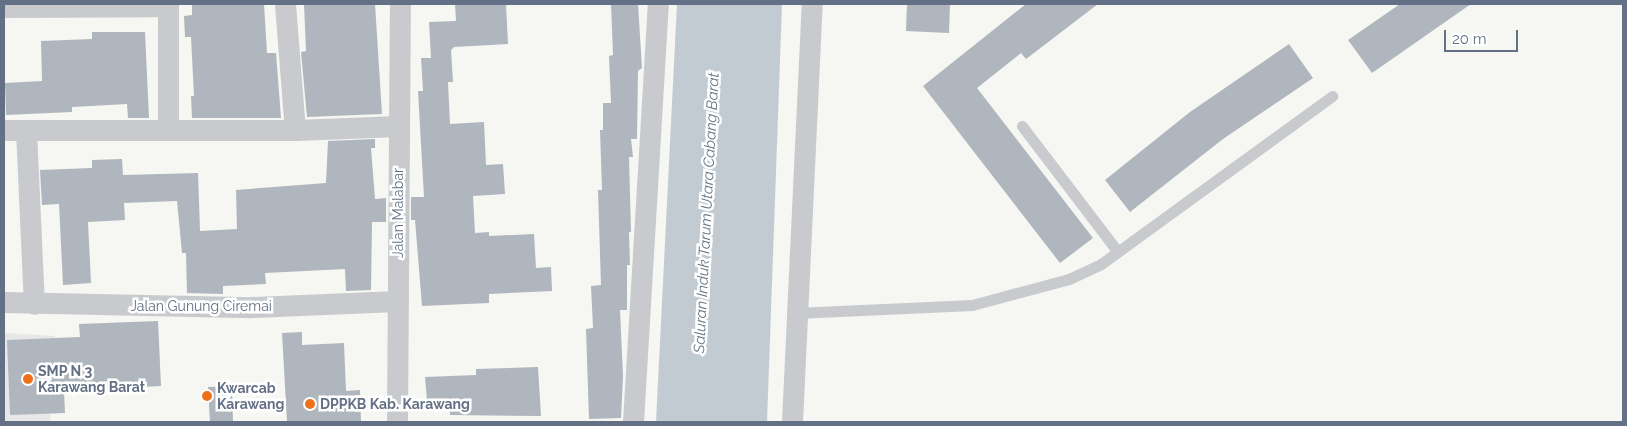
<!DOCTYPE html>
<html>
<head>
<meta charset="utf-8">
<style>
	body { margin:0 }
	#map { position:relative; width:1627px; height:426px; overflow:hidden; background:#f6f6f2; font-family:Raleway,sans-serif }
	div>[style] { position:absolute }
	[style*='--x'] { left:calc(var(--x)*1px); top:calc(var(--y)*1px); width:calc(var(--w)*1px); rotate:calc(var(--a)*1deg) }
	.built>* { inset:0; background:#e6e7e6 }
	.water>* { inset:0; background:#c3cbd2 }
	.building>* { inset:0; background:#b0b6bd }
	.lane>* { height:11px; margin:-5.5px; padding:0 5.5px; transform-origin:5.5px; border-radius:5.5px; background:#c8cace }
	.street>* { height:21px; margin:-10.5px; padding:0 10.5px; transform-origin:10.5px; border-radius:10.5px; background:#c8cace }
	.dots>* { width:14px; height:14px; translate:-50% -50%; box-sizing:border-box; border:2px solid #fff; border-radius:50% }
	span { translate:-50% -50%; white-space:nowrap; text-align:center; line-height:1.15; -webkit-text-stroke:5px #fff; paint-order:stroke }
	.street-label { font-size:14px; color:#637085 }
	.poi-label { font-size:14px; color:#637085; font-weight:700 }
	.left { translate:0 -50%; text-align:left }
	.water-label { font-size:15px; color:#637989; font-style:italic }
	.frame { position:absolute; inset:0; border:5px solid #637085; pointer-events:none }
	.scale { position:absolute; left:1444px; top:30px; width:74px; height:22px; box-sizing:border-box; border:2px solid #637085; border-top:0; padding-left:6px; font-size:15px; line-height:18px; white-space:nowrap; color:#637085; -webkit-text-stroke:4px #fff; paint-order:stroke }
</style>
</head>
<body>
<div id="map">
	<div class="built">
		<div style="clip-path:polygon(4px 333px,55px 336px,50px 422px,4px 422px)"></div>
	</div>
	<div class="water">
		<div style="clip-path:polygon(677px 4px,782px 4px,767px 422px,656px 422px)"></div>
	</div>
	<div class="building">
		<div style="clip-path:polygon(192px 4px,264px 4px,267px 53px,276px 53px,281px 118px,192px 118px,191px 96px,194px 96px,191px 37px,185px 37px,184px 16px,192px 15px)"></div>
		<div style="clip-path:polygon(304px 4px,375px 4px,382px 114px,307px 117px,301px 52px,306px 51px)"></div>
		<div style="clip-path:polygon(455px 4px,506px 4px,508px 44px,454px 47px,451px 50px,453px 82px,448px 82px,450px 124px,484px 122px,486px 165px,503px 164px,505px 194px,473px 196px,475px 233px,489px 232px,489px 236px,534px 234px,536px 268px,551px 267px,552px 291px,489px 294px,489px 303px,422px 306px,415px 220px,411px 220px,411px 197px,424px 197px,418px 91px,423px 91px,421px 58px,431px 58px,429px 22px,456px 21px)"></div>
		<div style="clip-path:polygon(611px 4px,638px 4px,642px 68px,638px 71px,637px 139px,631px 139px,633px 157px,629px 157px,631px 232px,629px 232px,630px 265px,627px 265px,627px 310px,620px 310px,623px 376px,621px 418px,589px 419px,586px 329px,593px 328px,591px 286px,601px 285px,598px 190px,602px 190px,600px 130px,603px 130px,603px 103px,611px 103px,609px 56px,613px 55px)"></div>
		<div style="clip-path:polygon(907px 4px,950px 4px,949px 33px,906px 31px)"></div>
		<div style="clip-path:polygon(1026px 4px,1098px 4px,1026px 59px,1021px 53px,977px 88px,1093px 238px,1060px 263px,923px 86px)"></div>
		<div style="clip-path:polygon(1400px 4px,1471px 4px,1372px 73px,1348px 40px)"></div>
		<div style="clip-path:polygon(92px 32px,145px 32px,149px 118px,128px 118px,127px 104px,72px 107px,72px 112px,6px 115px,5px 83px,42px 81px,41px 41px,92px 39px)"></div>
		<div style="clip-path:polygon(1289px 44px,1313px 78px,1223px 139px,1130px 212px,1105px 180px,1190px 112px)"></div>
		<div style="clip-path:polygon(375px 139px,375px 148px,371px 148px,375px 199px,386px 198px,386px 222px,372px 222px,371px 290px,346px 291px,345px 269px,265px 273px,266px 284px,223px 286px,223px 294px,187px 293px,186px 253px,182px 253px,177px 201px,124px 203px,125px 220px,88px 222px,91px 283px,63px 285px,59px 204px,42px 205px,40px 170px,92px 168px,92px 160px,122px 159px,123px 175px,198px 173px,200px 231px,237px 229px,236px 190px,326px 183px,328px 141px)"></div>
		<div style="clip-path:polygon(158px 321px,161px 386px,64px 391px,65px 413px,10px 415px,7px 340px,80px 337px,79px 324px)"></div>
		<div style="clip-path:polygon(302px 332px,302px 345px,344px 343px,346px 391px,360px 390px,361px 422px,287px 422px,282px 333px)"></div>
		<div style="clip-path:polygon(538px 367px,541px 416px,450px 415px,449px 399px,427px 400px,425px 377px,476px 375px,476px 369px)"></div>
		<div style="clip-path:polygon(232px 386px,233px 422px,210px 422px,208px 387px)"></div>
	</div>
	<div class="lane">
		<div style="--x:1022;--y:126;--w:158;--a:52.7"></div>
		<div style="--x:796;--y:313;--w:176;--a:-2.6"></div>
		<div style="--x:972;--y:305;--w:100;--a:-15"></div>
		<div style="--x:1069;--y:279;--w:35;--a:-25"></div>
		<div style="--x:1101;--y:264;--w:286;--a:-36"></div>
	</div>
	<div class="street">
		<div style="--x:285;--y:4;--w:126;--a:85.5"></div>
		<div style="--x:4;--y:7;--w:164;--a:-0.3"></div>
		<div style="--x:168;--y:129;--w:125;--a:-90"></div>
		<div style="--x:4;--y:130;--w:291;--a:0"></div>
		<div style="--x:295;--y:130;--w:103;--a:-2.2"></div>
		<div style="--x:26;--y:130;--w:174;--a:87.4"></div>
		<div style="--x:4;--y:302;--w:247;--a:1.2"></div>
		<div style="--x:251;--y:307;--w:147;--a:-2.3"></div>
		<div style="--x:397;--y:422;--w:418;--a:-89.6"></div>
		<div style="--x:633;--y:422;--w:419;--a:-86.6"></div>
		<div style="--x:792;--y:422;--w:418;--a:-87.3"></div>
	</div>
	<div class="dots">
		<div style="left:28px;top:379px;background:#ee701b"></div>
		<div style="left:207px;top:396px;background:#ee701b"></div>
		<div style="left:310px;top:404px;background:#ee701b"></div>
	</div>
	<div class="street-label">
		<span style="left:398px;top:213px;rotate:-90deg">Jalan Malabar</span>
		<span style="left:201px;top:306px">Jalan Gunung Ciremai</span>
	</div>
	<div class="poi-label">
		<span class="left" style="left:38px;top:379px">SMP N 3<br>Karawang Barat</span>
		<span class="left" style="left:217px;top:396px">Kwarcab<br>Karawang</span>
		<span class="left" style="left:320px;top:404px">DPPKB Kab. Karawang</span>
	</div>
	<div class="water-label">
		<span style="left:707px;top:213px;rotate:-87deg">Saluran Induk Tarum Utara Cabang Barat</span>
	</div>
	<div class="frame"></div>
	<div class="scale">20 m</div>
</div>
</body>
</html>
